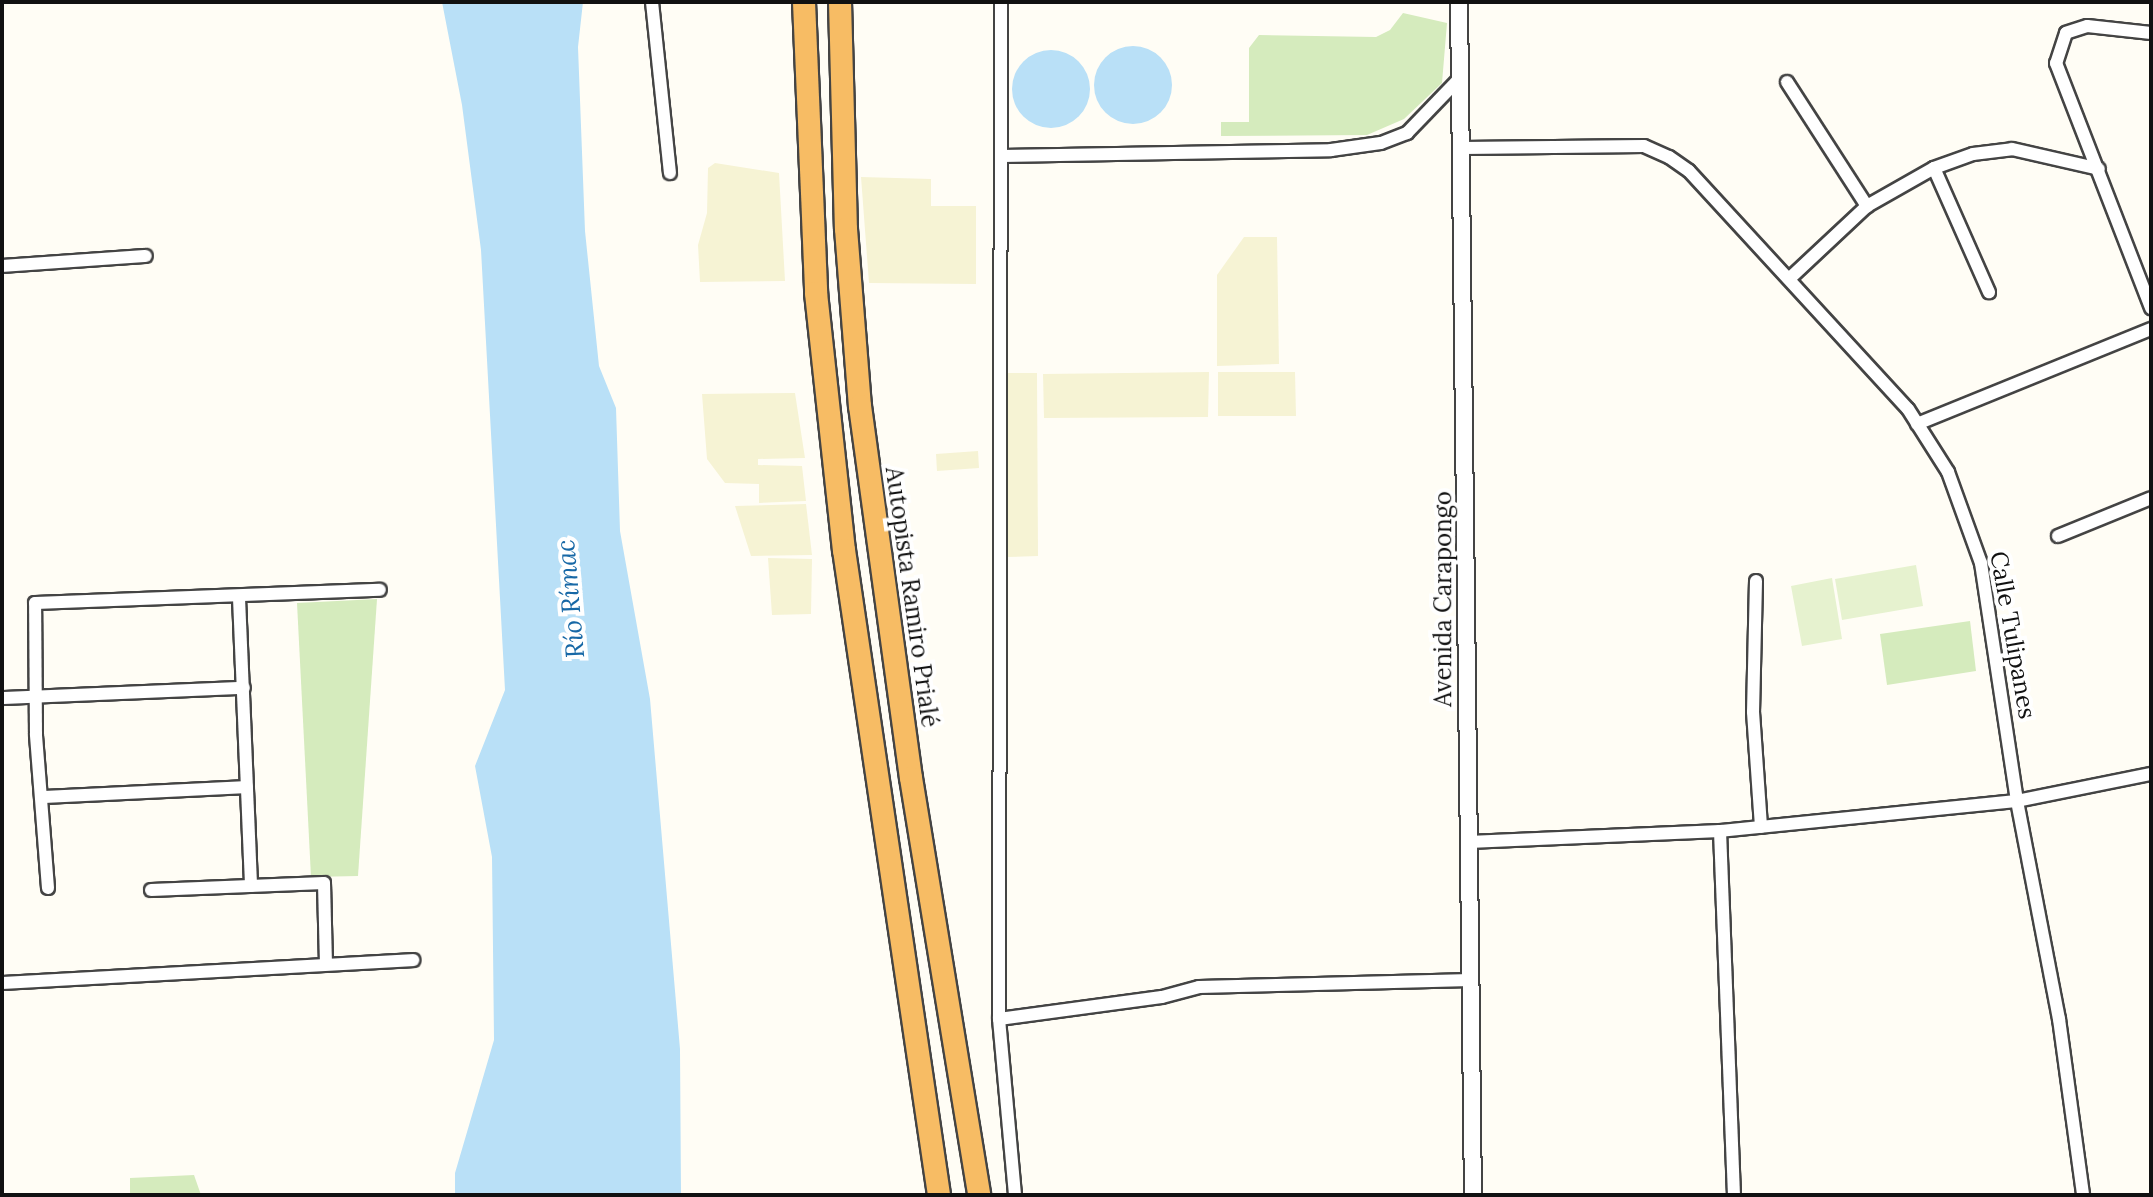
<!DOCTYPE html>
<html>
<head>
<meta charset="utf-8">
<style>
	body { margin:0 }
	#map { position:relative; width:2153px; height:1197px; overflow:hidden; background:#fffdf5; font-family:Lora,serif }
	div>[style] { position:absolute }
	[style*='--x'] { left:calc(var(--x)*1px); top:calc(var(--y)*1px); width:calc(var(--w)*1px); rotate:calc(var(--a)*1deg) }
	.farmland>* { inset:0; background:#f6f3d4 }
	.green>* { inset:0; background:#d5ebbd }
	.pitch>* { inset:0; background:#e6f2cf }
	.water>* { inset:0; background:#b9e0f7 }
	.round { border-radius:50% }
	.roads { filter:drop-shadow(2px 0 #444) drop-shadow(-2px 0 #444) drop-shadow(0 2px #444) drop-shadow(0 -2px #444) }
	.minor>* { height:12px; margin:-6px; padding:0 6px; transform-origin:6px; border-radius:6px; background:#fff }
	.tertiary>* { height:16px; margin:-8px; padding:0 8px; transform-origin:8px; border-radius:8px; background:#fff }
	.trunk>* { height:22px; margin:-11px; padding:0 11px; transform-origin:11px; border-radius:11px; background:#f7bc64 }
	span { translate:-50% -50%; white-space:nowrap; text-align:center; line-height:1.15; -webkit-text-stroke:8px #fff; paint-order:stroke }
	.street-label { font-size:24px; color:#111 }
	.water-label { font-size:26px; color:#1768a6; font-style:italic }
	.frame { position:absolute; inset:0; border:4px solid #111; pointer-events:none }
</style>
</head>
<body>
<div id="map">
	<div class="farmland">
		<div style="clip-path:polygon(715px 163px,779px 173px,785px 281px,700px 282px,698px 245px,707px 213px,708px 168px)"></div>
		<div style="clip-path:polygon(861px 177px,931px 179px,931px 206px,976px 206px,976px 284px,869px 283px)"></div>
		<div style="clip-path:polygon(1244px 237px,1277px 237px,1279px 364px,1217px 366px,1217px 275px)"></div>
		<div style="clip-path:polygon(1209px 372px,1208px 417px,1044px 418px,1043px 374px)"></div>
		<div style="clip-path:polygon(1218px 372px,1295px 372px,1296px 416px,1218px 416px)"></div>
		<div style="clip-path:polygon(1005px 373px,1037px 373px,1038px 556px,1006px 557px)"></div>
		<div style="clip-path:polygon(795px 393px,805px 458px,758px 459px,758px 465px,802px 466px,806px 501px,759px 503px,759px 484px,725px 483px,707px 459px,702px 394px)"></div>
		<div style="clip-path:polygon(978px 451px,979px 468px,937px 471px,936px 454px)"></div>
		<div style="clip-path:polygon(806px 504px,812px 555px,751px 556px,735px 506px)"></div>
		<div style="clip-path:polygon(768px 558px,812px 559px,811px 614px,772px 615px)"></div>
	</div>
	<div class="green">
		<div style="clip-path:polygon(1403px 13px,1447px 23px,1442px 83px,1404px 119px,1367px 135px,1221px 136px,1221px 122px,1249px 122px,1249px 48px,1259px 35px,1376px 37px,1390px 30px)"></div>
		<div style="clip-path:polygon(377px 599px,358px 876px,311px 877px,297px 603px)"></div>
		<div style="clip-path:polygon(1970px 621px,1976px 671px,1887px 685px,1880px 634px)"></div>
		<div style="clip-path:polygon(194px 1175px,201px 1195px,130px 1195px,130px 1178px)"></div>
	</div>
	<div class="pitch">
		<div style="clip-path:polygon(1916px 565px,1923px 606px,1842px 620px,1835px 579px)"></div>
		<div style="clip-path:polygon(1832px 578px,1842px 639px,1802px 646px,1791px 586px)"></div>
	</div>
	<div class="water">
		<div style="clip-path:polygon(442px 2px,583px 2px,578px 47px,585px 231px,599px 366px,616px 408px,620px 531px,650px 699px,680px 1049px,681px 1195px,455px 1195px,455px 1173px,494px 1040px,492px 857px,475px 766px,505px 690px,481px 250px,462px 105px)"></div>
		<div class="round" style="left:1094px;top:46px;width:78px;height:78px"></div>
		<div class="round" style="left:1012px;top:50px;width:78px;height:78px"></div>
	</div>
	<div class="roads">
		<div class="minor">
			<div style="--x:652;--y:2;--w:172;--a:84"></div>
			<div style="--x:1001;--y:2;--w:1017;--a:90.11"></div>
			<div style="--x:999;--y:1019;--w:177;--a:84.8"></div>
			<div style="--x:2151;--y:33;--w:64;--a:-173.8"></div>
			<div style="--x:2087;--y:26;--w:22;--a:162"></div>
			<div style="--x:2066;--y:33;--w:32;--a:108"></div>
			<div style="--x:2056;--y:63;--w:263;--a:68.8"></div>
			<div style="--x:1787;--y:82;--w:148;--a:57.2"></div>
			<div style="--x:1463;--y:148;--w:181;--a:-0.6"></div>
			<div style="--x:1644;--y:146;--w:27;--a:24"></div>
			<div style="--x:1669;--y:157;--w:24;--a:35"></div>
			<div style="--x:1689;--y:171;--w:323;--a:47.4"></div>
			<div style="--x:1908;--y:409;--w:75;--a:57.6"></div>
			<div style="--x:1948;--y:472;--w:97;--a:70.1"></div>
			<div style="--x:1981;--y:563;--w:241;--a:81.4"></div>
			<div style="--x:2017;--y:801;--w:222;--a:79.1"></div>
			<div style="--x:2059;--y:1019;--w:178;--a:82.2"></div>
			<div style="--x:1002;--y:156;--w:329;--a:-1"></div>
			<div style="--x:1331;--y:150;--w:50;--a:-8"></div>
			<div style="--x:1381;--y:143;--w:28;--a:-21"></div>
			<div style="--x:1407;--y:133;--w:74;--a:-46.1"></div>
			<div style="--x:1934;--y:168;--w:136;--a:66.1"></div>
			<div style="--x:2;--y:266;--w:144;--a:-4"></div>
			<div style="--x:1789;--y:279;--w:107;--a:-43.1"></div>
			<div style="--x:1867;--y:206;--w:77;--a:-29.6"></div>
			<div style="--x:1934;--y:168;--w:41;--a:-19.7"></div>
			<div style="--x:1973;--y:154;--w:39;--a:-7"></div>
			<div style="--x:2012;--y:149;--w:89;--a:12.9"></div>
			<div style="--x:1917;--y:424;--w:253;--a:-22.1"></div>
			<div style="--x:2058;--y:536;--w:100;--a:-22.2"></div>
			<div style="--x:1756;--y:581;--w:131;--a:91.3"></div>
			<div style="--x:1753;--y:712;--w:115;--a:86"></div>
			<div style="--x:239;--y:598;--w:288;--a:87.6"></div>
			<div style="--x:2;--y:698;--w:242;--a:-2.4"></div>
			<div style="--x:45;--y:797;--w:202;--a:-2.8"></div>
			<div style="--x:1720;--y:831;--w:364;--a:87.8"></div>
			<div style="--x:1469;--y:842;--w:251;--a:-2.5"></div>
			<div style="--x:1720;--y:831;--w:299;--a:-5.8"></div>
			<div style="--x:2017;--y:801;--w:137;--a:-11.4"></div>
			<div style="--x:48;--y:888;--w:154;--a:-94.5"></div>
			<div style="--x:36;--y:734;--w:131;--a:-90.4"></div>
			<div style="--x:35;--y:603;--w:345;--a:-2.2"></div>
			<div style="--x:151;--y:890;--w:173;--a:-2.3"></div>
			<div style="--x:324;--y:883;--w:80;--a:88.6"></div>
			<div style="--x:2;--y:983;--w:412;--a:-3.2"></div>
			<div style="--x:999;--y:1019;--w:164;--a:-7.7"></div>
			<div style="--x:1162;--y:997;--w:38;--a:-15"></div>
			<div style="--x:1199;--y:987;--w:272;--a:-1.5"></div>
		</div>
		<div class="tertiary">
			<div style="--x:1459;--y:2;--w:1193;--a:89.33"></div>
		</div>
		<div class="trunk">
			<div style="--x:804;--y:2;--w:291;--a:87.6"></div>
			<div style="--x:816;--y:293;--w:259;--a:83.8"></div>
			<div style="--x:844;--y:550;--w:652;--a:81.62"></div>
			<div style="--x:840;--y:2;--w:227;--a:88.5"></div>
			<div style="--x:846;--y:229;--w:178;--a:85.5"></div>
			<div style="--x:860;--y:406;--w:375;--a:82.2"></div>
			<div style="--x:911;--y:778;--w:423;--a:80.7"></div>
		</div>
	</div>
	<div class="street-label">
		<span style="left:912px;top:597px;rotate:82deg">Autopista Ramiro Prialé</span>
		<span style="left:1443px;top:599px;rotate:-90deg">Avenida Carapongo</span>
		<span style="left:2013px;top:635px;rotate:80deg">Calle Tulipanes</span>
	</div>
	<div class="water-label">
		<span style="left:570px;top:599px;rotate:-95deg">Río Rímac</span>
	</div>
	<div class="frame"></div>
</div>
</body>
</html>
